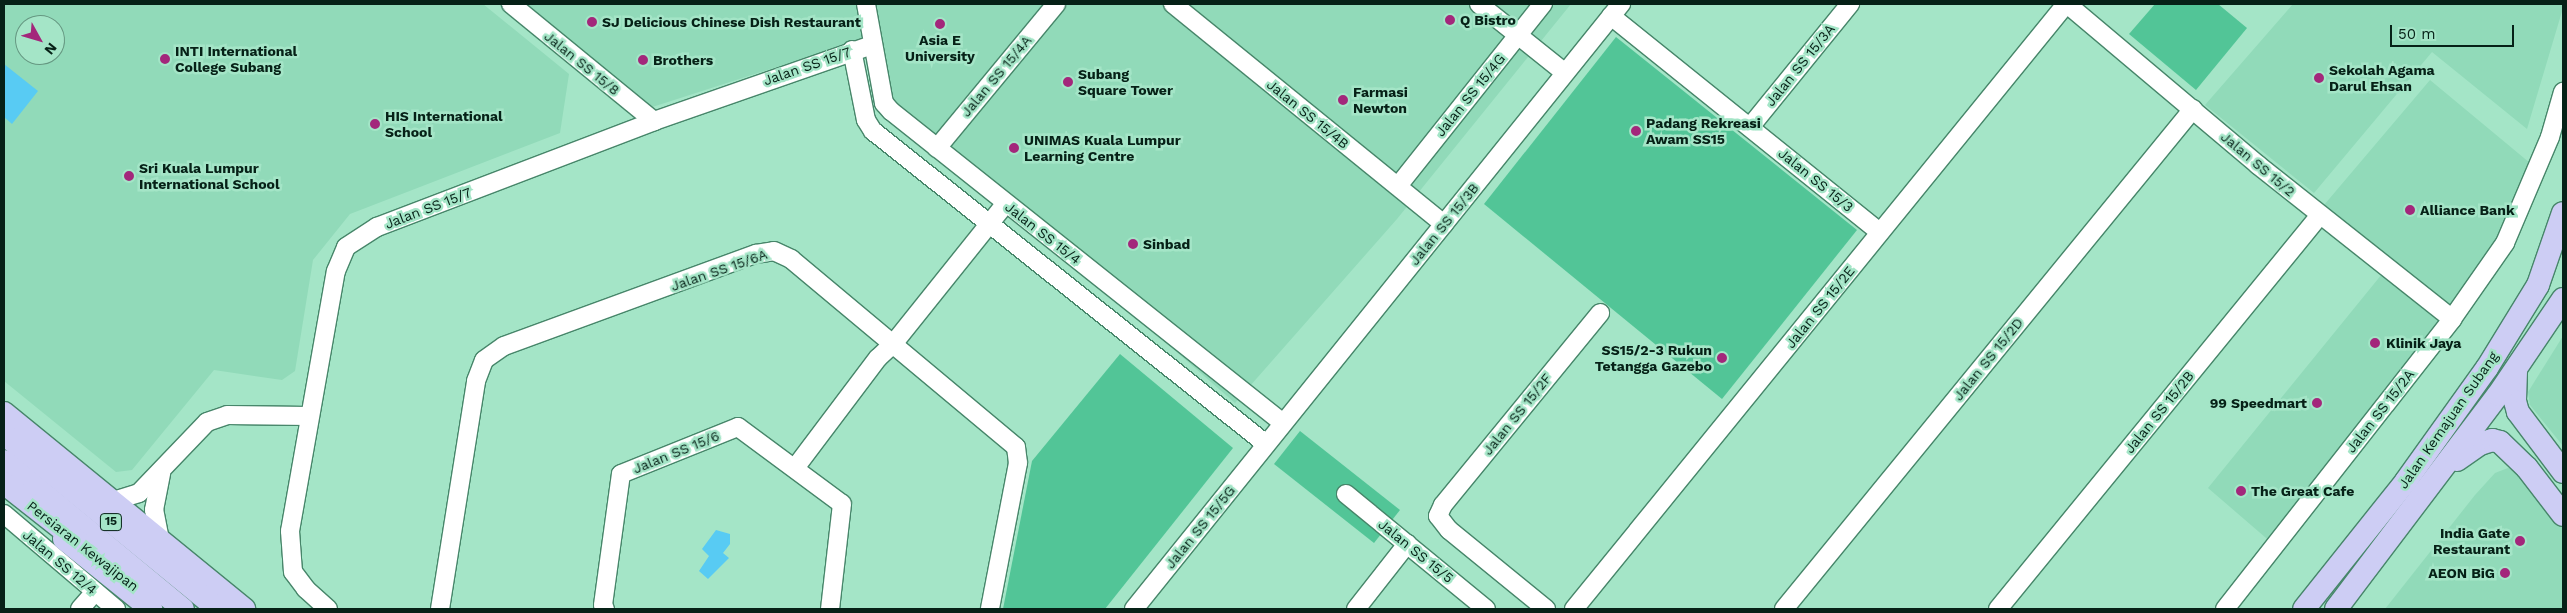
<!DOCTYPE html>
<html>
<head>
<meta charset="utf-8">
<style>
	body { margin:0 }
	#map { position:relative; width:2567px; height:613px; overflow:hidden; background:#a4e5c7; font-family:"Work Sans",sans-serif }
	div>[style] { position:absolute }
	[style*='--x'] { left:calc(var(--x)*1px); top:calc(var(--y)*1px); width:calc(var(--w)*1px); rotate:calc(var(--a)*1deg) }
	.built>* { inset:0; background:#91dab9 }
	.green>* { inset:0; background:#52c597 }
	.water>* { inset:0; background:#58cbf3 }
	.roads { filter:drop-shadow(1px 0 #47866a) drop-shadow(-1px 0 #47866a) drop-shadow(0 1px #47866a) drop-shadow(0 -1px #47866a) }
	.minor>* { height:18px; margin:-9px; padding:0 9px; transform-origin:9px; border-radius:9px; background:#fff }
	.major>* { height:22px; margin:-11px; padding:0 11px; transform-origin:11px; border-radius:11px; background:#cdcdf4 }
	.dots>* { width:14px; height:14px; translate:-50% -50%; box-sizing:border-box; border:2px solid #a4e5c7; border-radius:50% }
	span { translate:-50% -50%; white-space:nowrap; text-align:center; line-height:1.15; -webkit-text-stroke:5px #a4e5c7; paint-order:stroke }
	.shield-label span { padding:1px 4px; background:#a4e5c7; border:1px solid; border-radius:4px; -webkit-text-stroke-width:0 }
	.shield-label { font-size:12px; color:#062117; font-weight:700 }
	.poi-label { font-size:14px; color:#062117; font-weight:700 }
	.left { translate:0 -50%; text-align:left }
	.right { translate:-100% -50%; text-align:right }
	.street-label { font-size:14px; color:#062117 }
	.frame { position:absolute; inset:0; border:5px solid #062117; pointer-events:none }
	.north { position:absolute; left:15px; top:15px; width:50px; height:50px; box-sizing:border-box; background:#a4e5c7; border:1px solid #659781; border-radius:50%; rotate:129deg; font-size:14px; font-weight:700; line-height:20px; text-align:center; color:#062117 }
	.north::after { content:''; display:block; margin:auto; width:18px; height:22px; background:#a3277b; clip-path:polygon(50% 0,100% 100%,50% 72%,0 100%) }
	.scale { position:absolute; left:2390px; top:25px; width:124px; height:22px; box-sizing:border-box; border:2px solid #062117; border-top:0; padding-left:6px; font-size:15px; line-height:18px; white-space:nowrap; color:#062117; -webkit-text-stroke:4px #a4e5c7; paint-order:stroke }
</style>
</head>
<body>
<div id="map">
	<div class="built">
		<div style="clip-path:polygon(evenodd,4px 4px,483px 4px,569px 74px,560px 133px,350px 214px,313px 260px,295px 371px,282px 380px,214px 370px,132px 470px,116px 472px,4px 381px,4px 4px,25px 25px,55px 25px,55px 55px,25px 55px,25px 25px)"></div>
		<div style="clip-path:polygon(510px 4px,1571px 4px,1397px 219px,1235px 403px,889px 101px,879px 34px,640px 111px)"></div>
		<div style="clip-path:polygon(2293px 4px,2563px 4px,2563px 8px,2527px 129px,2432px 52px,2314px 193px,2205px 105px)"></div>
		<div style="clip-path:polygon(2430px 80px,2530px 163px,2500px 243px,2273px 544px,2208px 488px,2382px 274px,2313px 218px)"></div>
		<div style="clip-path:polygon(2563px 336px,2563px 446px,2530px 405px,2528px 392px)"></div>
		<div style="clip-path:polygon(2508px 468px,2521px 472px,2563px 526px,2563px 609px,2385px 609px,2475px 495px,2495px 473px)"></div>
	</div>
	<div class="green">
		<div style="clip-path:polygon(2155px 4px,2218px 4px,2247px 28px,2196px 90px,2129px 34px)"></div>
		<div style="clip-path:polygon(1616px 37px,1857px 230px,1722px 399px,1484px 204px)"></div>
		<div style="clip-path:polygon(1120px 354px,1233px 448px,1105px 609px,1003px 609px,1032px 461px)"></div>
		<div style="clip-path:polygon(1300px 431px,1400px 510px,1374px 543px,1274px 464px)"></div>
	</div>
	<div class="water">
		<div style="clip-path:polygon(4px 64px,38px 91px,12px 124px,4px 117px)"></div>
		<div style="clip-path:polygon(716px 530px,730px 534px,730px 544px,723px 553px,729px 558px,708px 579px,699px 571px,709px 556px,702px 549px)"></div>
	</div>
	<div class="roads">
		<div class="minor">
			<div style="--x:511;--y:4;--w:185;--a:39.3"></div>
			<div style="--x:866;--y:4;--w:101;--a:79.7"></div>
			<div style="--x:884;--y:103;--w:11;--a:49"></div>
			<div style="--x:891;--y:111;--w:501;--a:38.52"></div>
			<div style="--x:1173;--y:4;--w:349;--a:39.1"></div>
			<div style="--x:1479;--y:4;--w:110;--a:38.7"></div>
			<div style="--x:2067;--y:4;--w:250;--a:40.1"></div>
			<div style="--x:2258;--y:165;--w:248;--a:38.4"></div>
			<div style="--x:1611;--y:16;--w:345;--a:38.8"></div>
			<div style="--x:852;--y:50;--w:71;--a:78.7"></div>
			<div style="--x:866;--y:120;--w:13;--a:58"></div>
			<div style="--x:873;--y:131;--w:502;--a:38.54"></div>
			<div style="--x:1750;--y:127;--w:159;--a:-50.9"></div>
			<div style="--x:937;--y:148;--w:187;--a:-50.4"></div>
			<div style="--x:1398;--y:186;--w:233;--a:-51.5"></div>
			<div style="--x:795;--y:468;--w:138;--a:-53"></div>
			<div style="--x:878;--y:358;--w:21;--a:-43"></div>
			<div style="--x:893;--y:344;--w:179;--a:-51.3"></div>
			<div style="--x:1346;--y:494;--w:181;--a:39.4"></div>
			<div style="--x:113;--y:501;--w:27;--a:-17"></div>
			<div style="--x:139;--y:493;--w:98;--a:-46.2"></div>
			<div style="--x:207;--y:422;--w:21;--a:-19"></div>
			<div style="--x:227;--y:415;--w:82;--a:0.7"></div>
			<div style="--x:4;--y:514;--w:147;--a:40.3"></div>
			<div style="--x:160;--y:540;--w:31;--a:-101"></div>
			<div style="--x:154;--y:510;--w:38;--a:-79"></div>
			<div style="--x:80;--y:609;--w:23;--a:-49"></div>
			<div style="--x:328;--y:609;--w:30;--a:-138"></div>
			<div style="--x:306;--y:589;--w:21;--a:-127"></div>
			<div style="--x:293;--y:572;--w:41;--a:-94.2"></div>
			<div style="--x:290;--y:531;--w:264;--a:-80"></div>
			<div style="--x:336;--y:271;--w:26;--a:-67"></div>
			<div style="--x:346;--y:247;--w:37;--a:-33"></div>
			<div style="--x:377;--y:227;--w:297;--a:-20.9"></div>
			<div style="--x:654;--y:121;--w:231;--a:-19.2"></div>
			<div style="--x:440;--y:609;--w:231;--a:-81"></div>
			<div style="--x:476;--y:381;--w:22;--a:-69"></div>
			<div style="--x:484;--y:360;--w:24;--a:-35"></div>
			<div style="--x:504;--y:346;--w:268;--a:-20.1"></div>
			<div style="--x:756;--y:254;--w:18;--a:-9"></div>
			<div style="--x:774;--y:251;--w:19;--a:25"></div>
			<div style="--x:791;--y:259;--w:293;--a:39.9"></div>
			<div style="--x:1016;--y:447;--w:16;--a:83"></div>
			<div style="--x:1018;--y:463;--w:149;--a:100.9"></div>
			<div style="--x:605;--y:609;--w:4;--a:-117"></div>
			<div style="--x:603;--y:605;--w:132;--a:-82.2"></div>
			<div style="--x:621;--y:474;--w:126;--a:-21.9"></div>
			<div style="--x:738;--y:427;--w:129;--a:36.5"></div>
			<div style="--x:842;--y:504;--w:106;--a:96.5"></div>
			<div style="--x:1134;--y:609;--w:777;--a:-51.17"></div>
			<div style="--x:1356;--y:609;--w:83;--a:-51.9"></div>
			<div style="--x:1546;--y:609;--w:125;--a:-140.8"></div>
			<div style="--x:1449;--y:530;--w:18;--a:-128"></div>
			<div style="--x:1438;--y:516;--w:12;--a:-66"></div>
			<div style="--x:1443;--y:505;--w:248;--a:-50.7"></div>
			<div style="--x:1574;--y:609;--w:780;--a:-50.88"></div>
			<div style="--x:1784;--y:609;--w:646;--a:-50.72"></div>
			<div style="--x:1998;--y:609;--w:509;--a:-50.74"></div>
			<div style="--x:2225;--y:609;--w:368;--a:-51.9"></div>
			<div style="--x:2452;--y:319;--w:93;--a:-55.1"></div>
			<div style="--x:2505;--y:243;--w:115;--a:-67"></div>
			<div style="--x:2550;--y:137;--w:47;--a:-73.9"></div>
		</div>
		<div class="major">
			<div style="--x:2516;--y:371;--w:30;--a:92"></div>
			<div style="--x:2515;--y:401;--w:11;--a:75"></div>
			<div style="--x:2518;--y:412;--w:75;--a:53.1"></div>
			<div style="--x:4;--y:413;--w:310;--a:39.2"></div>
			<div style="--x:4;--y:434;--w:276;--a:39.3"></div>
			<div style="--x:2457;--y:460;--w:28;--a:-35"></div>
			<div style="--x:2480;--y:444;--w:13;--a:-18"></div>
			<div style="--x:2492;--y:440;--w:8;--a:14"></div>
			<div style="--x:2500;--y:442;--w:37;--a:44"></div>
			<div style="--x:2527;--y:468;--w:59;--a:52.5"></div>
			<div style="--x:4;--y:461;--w:232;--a:39.6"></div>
			<div style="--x:4;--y:483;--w:97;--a:38.3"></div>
			<div style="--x:64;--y:539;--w:112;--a:38.8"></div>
			<div style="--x:2304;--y:609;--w:164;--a:-51.4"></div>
			<div style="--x:2406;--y:481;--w:139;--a:-54.4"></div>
			<div style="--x:2487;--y:368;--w:97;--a:-58.4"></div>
			<div style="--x:2538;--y:285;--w:76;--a:-70.9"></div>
			<div style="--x:2336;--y:609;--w:268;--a:-52.9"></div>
			<div style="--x:2498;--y:395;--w:116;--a:-55.9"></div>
		</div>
	</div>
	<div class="dots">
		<div style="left:1450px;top:20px;background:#a3277b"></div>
		<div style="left:592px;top:22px;background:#a3277b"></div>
		<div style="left:940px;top:24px;background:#a3277b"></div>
		<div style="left:165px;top:59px;background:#a3277b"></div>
		<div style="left:643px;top:60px;background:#a3277b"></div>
		<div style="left:2319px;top:78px;background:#a3277b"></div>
		<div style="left:1068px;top:82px;background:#a3277b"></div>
		<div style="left:1343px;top:100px;background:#a3277b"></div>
		<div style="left:375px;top:124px;background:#a3277b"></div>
		<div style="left:1636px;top:131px;background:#a3277b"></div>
		<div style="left:1014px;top:148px;background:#a3277b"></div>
		<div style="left:129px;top:176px;background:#a3277b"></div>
		<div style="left:2410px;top:210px;background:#a3277b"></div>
		<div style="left:1133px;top:244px;background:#a3277b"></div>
		<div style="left:2375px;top:343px;background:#a3277b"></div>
		<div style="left:1722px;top:358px;background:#a3277b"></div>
		<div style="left:2317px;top:403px;background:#a3277b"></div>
		<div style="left:2241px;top:491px;background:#a3277b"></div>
		<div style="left:2520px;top:541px;background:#a3277b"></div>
		<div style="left:2505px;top:573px;background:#a3277b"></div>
	</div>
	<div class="shield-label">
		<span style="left:111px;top:522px">15</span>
	</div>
	<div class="poi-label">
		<span class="left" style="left:1460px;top:20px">Q Bistro</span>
		<span class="left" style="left:602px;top:22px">SJ Delicious Chinese Dish Restaurant</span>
		<span style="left:940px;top:48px">Asia E<br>University</span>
		<span class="left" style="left:175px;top:59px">INTI International<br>College Subang</span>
		<span class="left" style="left:653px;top:60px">Brothers</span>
		<span class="left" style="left:2329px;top:78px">Sekolah Agama<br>Darul Ehsan</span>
		<span class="left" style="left:1078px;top:82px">Subang<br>Square Tower</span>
		<span class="left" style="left:1353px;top:100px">Farmasi<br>Newton</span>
		<span class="left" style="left:385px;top:124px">HIS International<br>School</span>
		<span class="left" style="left:1646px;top:131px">Padang Rekreasi<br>Awam SS15</span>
		<span class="left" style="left:1024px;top:148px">UNIMAS Kuala Lumpur<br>Learning Centre</span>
		<span class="left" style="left:139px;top:176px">Sri Kuala Lumpur<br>International School</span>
		<span class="left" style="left:2420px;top:210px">Alliance Bank</span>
		<span class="left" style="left:1143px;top:244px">Sinbad</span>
		<span class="left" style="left:2386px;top:343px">Klinik Jaya</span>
		<span class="right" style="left:1712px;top:358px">SS15/2-3 Rukun<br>Tetangga Gazebo</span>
		<span class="right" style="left:2307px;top:403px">99 Speedmart</span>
		<span class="left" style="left:2251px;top:491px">The Great Cafe</span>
		<span class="right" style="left:2510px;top:541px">India Gate<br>Restaurant</span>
		<span class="right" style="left:2495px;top:573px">AEON BiG</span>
	</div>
	<div class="street-label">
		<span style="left:582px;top:63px;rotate:39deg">Jalan SS 15/8</span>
		<span style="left:1800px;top:65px;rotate:-51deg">Jalan SS 15/3A</span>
		<span style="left:807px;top:66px;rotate:-19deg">Jalan SS 15/7</span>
		<span style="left:996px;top:76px;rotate:-50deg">Jalan SS 15/4A</span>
		<span style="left:1470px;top:95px;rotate:-51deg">Jalan SS 15/4G</span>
		<span style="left:1308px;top:114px;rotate:39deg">Jalan SS 15/4B</span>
		<span style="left:2258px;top:164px;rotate:40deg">Jalan SS 15/2</span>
		<span style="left:1816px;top:180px;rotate:39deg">Jalan SS 15/3</span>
		<span style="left:428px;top:208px;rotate:-21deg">Jalan SS 15/7</span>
		<span style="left:1444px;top:224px;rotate:-51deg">Jalan SS 15/3B</span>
		<span style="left:1043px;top:233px;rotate:38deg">Jalan SS 15/4</span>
		<span style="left:719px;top:270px;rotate:-19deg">Jalan SS 15/6A</span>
		<span style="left:1820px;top:307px;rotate:-51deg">Jalan SS 15/2E</span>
		<span style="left:1988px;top:359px;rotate:-51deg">Jalan SS 15/2D</span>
		<span style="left:2380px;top:411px;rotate:-52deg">Jalan SS 15/2A</span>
		<span style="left:2159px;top:412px;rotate:-51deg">Jalan SS 15/2B</span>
		<span style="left:1517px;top:414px;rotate:-51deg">Jalan SS 15/2F</span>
		<span style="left:2448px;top:420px;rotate:-55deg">Jalan Kemajuan Subang</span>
		<span style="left:676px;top:452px;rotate:-22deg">Jalan SS 15/6</span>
		<span style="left:1200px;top:527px;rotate:-51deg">Jalan SS 15/5G</span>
		<span style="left:83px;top:546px;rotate:38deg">Persiaran Kewajipan</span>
		<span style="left:1416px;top:551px;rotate:39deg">Jalan SS 15/5</span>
		<span style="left:60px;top:562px;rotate:40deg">Jalan SS 12/4</span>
	</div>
	<div class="frame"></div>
	<div class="north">N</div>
	<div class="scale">50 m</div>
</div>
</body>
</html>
